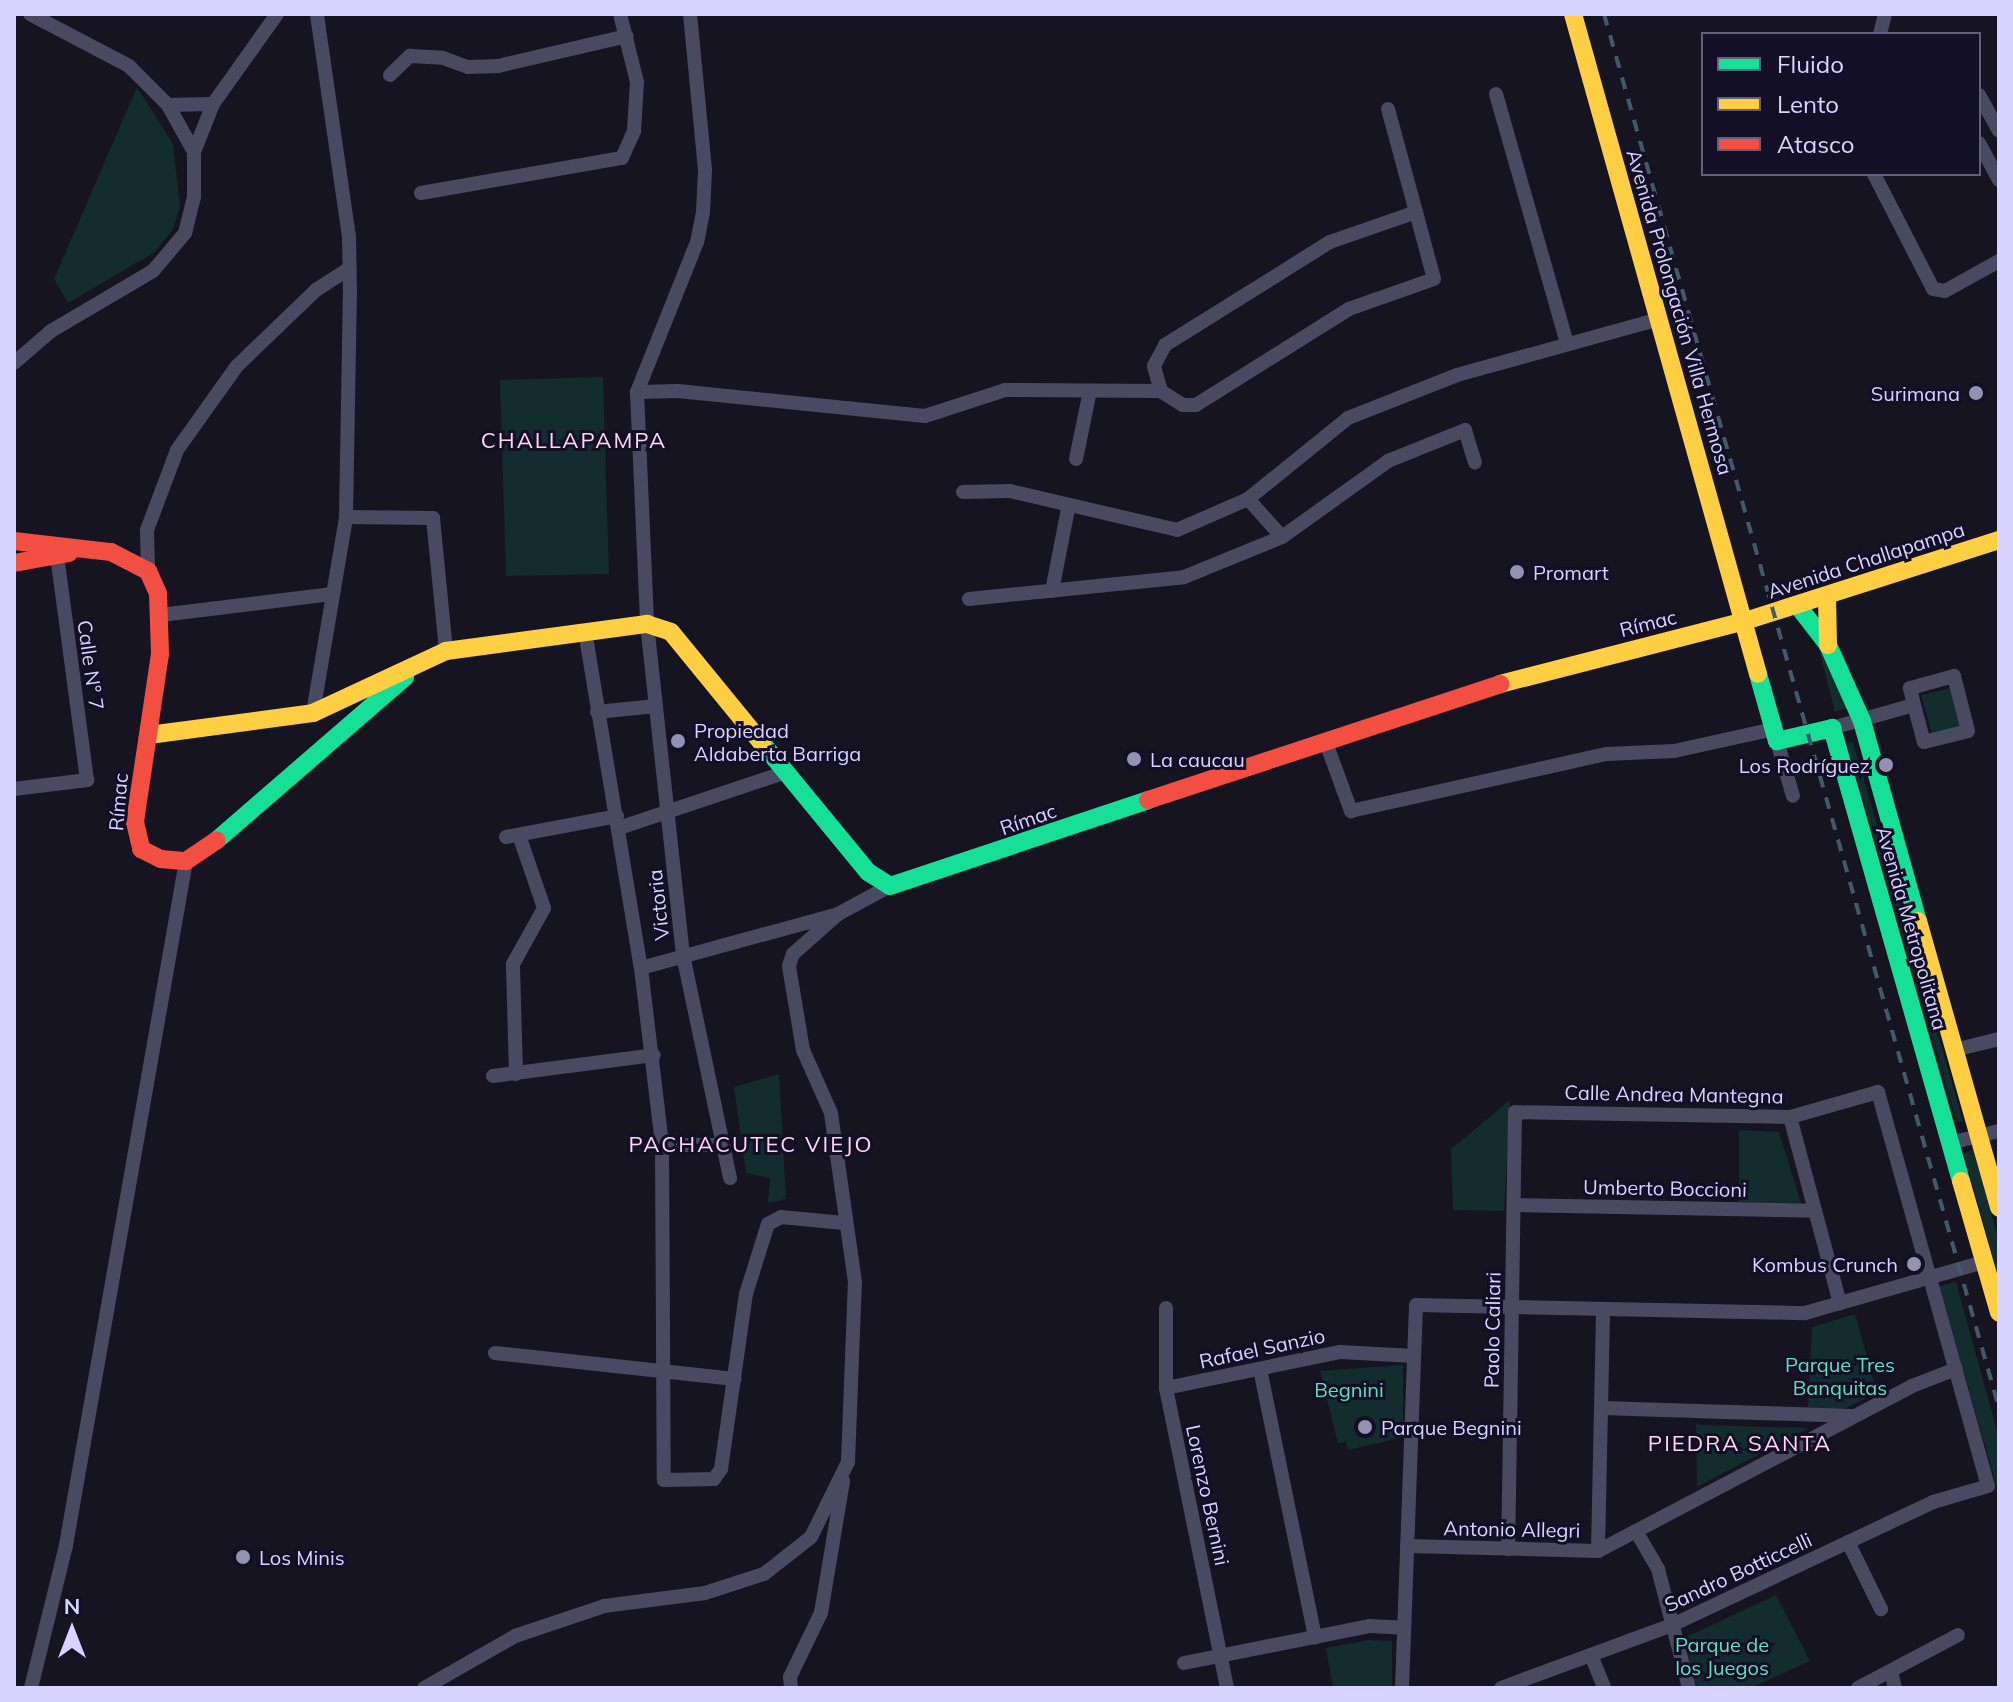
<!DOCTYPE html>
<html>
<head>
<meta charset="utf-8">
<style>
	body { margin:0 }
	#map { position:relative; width:2013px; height:1702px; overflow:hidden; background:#161421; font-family:Mulish,sans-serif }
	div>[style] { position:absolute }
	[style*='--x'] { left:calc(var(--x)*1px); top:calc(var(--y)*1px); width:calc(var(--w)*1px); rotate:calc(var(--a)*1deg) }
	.green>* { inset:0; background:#132c2d }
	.street>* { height:14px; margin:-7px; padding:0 7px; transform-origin:7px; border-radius:7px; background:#4a4962 }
	.fast>* { height:18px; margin:-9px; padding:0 9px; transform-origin:9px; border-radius:9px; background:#16e098 }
	.slow>* { height:18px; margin:-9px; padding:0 9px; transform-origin:9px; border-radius:9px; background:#ffcf43 }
	.jam>* { height:18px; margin:-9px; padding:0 9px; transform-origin:9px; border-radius:9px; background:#f24e42 }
	.rail>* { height:4px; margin-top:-2px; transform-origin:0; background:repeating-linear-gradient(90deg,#43596b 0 12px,transparent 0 22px) }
	.dots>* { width:22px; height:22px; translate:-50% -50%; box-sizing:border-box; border:4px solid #130f26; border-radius:50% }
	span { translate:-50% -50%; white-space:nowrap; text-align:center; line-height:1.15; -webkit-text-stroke:6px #130f26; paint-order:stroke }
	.street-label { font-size:20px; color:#d9d4ff }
	.poi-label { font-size:20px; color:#d9d4ff }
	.right { translate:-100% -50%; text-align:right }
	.left { translate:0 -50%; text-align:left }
	.park-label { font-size:20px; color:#5fe0c0 }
	.neighbourhood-label { font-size:22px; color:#ffd6f0; letter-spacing:2px }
	.frame { position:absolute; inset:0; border:16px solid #d9d4ff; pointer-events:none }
	.legend { position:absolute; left:1701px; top:32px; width:280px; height:144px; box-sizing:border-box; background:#130f26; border:2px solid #625e7d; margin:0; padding:10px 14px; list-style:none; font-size:24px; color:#d9d4ff }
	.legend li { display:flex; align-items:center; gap:16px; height:40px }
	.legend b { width:40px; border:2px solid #625e7d }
	.north { position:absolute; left:32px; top:1590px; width:80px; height:80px; -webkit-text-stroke:6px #130f26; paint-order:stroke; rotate:0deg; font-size:22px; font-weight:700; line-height:32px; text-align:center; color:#d9d4ff }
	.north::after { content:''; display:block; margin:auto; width:28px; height:36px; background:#d9d4ff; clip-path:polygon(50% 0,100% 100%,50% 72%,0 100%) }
</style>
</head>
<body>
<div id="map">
	<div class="green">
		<div style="clip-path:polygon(137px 87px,173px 144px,180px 207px,173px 229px,155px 252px,68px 303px,54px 279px)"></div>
		<div style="clip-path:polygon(603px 377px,609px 574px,506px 576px,500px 380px)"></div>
		<div style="clip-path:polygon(1812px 622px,1847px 708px,1835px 712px)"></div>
		<div style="clip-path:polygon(1951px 688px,1960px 726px,1932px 734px,1921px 695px)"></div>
		<div style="clip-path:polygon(1853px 742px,1963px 1121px,1957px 1122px,1847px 743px)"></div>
		<div style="clip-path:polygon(779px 1074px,786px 1199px,768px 1203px,770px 1178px,746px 1173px,734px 1087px)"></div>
		<div style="clip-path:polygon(1510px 1100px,1504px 1211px,1453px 1210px,1451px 1149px)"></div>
		<div style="clip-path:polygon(1739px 1130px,1779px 1132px,1801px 1203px,1739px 1202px)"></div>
		<div style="clip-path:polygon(1973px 1149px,1999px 1241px,1999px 1278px,1964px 1154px)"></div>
		<div style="clip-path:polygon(1956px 1282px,1999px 1438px,1999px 1494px,1939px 1286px)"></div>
		<div style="clip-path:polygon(1855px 1314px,1877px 1393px,1844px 1409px,1808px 1408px,1812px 1327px)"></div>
		<div style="clip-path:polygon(1403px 1365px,1403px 1437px,1348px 1450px,1346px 1442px,1338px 1443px,1320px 1371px)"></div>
		<div style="clip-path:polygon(1696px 1424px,1704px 1425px,1809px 1428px,1697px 1487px)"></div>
		<div style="clip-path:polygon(1776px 1595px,1810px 1661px,1750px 1688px,1697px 1688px,1684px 1638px)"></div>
		<div style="clip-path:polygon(1368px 1640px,1392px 1641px,1392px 1688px,1333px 1688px,1326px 1648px)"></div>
	</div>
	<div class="street">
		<div style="--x:30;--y:14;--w:112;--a:27.7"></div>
		<div style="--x:129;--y:66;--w:55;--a:45"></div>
		<div style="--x:168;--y:105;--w:54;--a:61"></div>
		<div style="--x:690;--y:14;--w:157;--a:84.5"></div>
		<div style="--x:705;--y:170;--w:42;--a:92.7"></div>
		<div style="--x:703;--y:212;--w:31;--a:101"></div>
		<div style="--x:697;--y:242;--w:162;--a:111.8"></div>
		<div style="--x:637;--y:392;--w:232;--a:87.5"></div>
		<div style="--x:647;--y:624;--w:333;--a:83.8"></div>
		<div style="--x:683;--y:955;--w:228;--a:78.1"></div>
		<div style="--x:1880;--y:34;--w:21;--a:-76"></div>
		<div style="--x:390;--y:75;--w:28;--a:-44"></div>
		<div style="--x:410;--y:56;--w:33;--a:3"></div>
		<div style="--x:443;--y:58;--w:27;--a:20"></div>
		<div style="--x:468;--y:67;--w:30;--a:-2"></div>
		<div style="--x:498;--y:66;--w:132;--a:-13.1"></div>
		<div style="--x:1496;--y:94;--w:260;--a:74.1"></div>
		<div style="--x:1979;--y:95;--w:41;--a:60.9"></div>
		<div style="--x:168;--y:105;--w:45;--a:-1.3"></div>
		<div style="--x:1388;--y:109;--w:107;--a:74.8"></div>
		<div style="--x:1416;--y:212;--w:69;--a:75"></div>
		<div style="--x:1434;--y:279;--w:90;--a:160.6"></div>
		<div style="--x:1349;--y:309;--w:181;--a:147.9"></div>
		<div style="--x:1196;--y:405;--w:13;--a:180"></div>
		<div style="--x:1183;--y:405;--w:26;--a:-148"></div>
		<div style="--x:1161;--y:391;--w:26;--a:-106"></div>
		<div style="--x:1154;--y:366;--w:24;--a:-62"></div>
		<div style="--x:1165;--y:345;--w:195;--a:-32"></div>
		<div style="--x:1330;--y:242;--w:91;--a:-19.2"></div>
		<div style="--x:1979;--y:143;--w:42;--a:61.6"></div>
		<div style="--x:1874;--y:174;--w:129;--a:62.8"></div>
		<div style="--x:1933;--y:289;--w:12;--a:9"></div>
		<div style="--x:1945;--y:291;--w:62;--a:-29.1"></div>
		<div style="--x:421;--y:193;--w:204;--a:-9.9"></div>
		<div style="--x:622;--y:158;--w:30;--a:-66"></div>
		<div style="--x:634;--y:131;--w:49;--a:-86.5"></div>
		<div style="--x:637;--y:82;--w:70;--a:-104"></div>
		<div style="--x:14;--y:363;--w:49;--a:-40.9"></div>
		<div style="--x:51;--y:331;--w:118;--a:-30.5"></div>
		<div style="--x:153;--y:271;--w:50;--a:-49.9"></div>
		<div style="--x:185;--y:233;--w:37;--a:-76"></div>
		<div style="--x:194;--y:197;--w:45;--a:-90"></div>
		<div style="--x:194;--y:152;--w:52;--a:-68.4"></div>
		<div style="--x:213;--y:104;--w:110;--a:-54.6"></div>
		<div style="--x:637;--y:392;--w:41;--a:-1.4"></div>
		<div style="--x:678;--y:391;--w:248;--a:5.8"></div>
		<div style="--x:925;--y:416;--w:84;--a:-18"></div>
		<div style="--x:1005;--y:390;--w:156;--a:0.4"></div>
		<div style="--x:1076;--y:459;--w:69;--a:-78.4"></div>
		<div style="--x:963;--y:492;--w:47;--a:-1.2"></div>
		<div style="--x:1010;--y:491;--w:171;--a:13.1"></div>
		<div style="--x:1177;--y:530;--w:77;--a:-23.6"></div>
		<div style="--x:1248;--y:499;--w:129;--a:-39"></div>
		<div style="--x:1348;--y:418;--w:117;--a:-21.5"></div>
		<div style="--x:1457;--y:375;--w:210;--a:-15.5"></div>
		<div style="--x:1248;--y:499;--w:51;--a:48.2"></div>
		<div style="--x:346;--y:517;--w:87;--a:0.7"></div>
		<div style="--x:433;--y:518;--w:134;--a:84.4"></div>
		<div style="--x:148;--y:571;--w:41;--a:-91.4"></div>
		<div style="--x:147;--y:530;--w:85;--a:-69.4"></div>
		<div style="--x:177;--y:450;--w:103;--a:-54.5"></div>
		<div style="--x:237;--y:366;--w:110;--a:-43.9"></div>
		<div style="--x:316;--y:290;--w:40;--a:-32.9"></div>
		<div style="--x:1052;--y:591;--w:84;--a:-79"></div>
		<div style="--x:969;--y:599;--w:216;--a:-5.8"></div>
		<div style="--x:1184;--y:577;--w:106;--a:-22.2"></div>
		<div style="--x:1282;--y:537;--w:130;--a:-35.6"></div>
		<div style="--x:1388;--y:461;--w:83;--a:-21.9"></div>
		<div style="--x:1465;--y:430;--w:34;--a:73"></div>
		<div style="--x:161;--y:615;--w:173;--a:-7"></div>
		<div style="--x:585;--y:631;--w:342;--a:80.6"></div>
		<div style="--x:641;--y:968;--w:178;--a:83.2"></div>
		<div style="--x:662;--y:1145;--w:335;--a:89.7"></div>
		<div style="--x:664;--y:1480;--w:50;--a:-1.1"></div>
		<div style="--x:714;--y:1479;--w:12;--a:-55"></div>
		<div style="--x:721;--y:1469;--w:177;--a:-81.9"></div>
		<div style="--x:746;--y:1294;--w:73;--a:-72.6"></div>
		<div style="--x:768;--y:1224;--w:15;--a:-28"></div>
		<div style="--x:781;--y:1217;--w:63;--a:5.4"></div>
		<div style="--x:597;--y:712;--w:59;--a:-5.8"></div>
		<div style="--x:313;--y:713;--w:199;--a:-80.4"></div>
		<div style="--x:346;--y:517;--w:223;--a:-89"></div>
		<div style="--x:350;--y:294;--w:57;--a:-91"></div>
		<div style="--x:349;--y:237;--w:225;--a:-98.2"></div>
		<div style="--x:1832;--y:728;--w:85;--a:-15.7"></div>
		<div style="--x:1914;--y:705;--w:38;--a:75"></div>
		<div style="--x:1924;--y:742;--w:45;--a:-14"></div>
		<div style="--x:1968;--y:731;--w:57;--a:-104.3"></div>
		<div style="--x:1954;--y:676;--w:46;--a:164.7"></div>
		<div style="--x:1910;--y:688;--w:17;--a:77"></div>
		<div style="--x:1325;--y:740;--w:76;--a:69.9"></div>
		<div style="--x:1351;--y:811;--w:262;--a:-12.6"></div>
		<div style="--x:1607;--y:754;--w:67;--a:-2.6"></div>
		<div style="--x:1674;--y:751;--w:102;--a:-12.4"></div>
		<div style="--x:1777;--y:741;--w:57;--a:73.8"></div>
		<div style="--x:14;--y:789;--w:74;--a:-7"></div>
		<div style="--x:87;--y:780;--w:227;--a:-97.6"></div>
		<div style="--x:619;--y:828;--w:173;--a:-18.5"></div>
		<div style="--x:506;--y:837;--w:113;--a:-10.7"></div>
		<div style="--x:641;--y:968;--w:204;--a:-15.3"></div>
		<div style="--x:838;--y:914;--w:59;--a:-28.3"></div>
		<div style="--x:1954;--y:1050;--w:46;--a:-13.7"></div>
		<div style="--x:516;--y:1074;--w:110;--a:-91.6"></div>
		<div style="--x:513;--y:964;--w:64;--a:-61"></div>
		<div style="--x:544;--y:908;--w:77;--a:-108.9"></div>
		<div style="--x:493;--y:1076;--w:162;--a:-7.4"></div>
		<div style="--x:1790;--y:1117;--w:193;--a:75"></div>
		<div style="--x:1950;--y:1143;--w:50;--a:-13.8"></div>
		<div style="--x:662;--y:1145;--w:61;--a:0"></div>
		<div style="--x:1514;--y:1205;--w:301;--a:1.1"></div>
		<div style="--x:1166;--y:1308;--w:80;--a:90"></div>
		<div style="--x:1166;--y:1388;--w:306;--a:78.5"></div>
		<div style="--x:495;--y:1353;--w:241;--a:6.2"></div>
		<div style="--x:1260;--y:1369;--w:274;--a:78.4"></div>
		<div style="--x:1166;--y:1388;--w:178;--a:-11.7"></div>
		<div style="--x:1340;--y:1352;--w:74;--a:3.1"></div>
		<div style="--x:1601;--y:1408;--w:252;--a:1.8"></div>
		<div style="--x:1636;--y:1531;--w:44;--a:59.9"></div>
		<div style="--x:1658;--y:1569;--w:123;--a:75.4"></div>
		<div style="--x:1848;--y:1542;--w:75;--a:63.8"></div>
		<div style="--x:1407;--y:1546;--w:191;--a:1.5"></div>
		<div style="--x:1598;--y:1551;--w:355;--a:-27.7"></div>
		<div style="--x:1912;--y:1386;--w:47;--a:-21.1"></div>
		<div style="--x:1598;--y:1551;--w:242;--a:-88.8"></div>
		<div style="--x:1591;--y:1655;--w:35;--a:68"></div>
		<div style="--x:1184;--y:1663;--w:190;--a:-11.3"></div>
		<div style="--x:1370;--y:1626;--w:34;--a:3"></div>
		<div style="--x:1891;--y:1671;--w:17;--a:77"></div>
		<div style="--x:31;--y:1688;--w:147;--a:-76.2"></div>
		<div style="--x:66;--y:1545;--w:694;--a:-80.05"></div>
		<div style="--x:424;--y:1688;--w:105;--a:-29.7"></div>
		<div style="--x:515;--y:1636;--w:94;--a:-18.6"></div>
		<div style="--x:604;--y:1606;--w:102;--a:-7.3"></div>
		<div style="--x:705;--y:1593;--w:62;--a:-17.9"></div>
		<div style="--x:764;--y:1574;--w:60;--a:-38.2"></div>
		<div style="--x:811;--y:1537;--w:84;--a:-63.7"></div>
		<div style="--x:848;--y:1462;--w:180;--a:-87.8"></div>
		<div style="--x:855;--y:1282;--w:171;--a:-98.1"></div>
		<div style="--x:831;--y:1113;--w:69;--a:-114"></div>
		<div style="--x:803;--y:1050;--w:85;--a:-99.5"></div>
		<div style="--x:789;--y:966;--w:13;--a:-72"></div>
		<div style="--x:793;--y:954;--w:60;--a:-41.6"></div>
		<div style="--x:791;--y:1688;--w:11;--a:-95"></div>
		<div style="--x:790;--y:1677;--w:71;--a:-64.2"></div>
		<div style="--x:821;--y:1613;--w:134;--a:-80.5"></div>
		<div style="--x:1402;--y:1688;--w:383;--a:-87.9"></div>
		<div style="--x:1416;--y:1305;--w:389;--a:1.2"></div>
		<div style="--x:1805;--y:1313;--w:186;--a:-15.9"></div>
		<div style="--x:1501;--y:1688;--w:182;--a:-20.2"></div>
		<div style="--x:1672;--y:1625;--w:289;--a:-25.2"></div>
		<div style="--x:1933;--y:1502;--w:57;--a:-16.2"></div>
		<div style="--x:1988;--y:1486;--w:409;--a:-105.6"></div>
		<div style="--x:1878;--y:1092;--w:91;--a:164.1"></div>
		<div style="--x:1790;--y:1117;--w:275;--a:-179"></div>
		<div style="--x:1515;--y:1112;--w:437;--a:90.9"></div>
		<div style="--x:1858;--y:1688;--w:113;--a:-27.9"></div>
	</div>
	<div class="fast">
		<div style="--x:1798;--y:606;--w:49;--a:52.4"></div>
		<div style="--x:1828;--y:645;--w:83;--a:65.9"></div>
		<div style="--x:1862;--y:721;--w:208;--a:74.4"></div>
		<div style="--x:1758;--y:674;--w:70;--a:74.2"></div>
		<div style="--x:1777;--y:741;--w:57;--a:-13.3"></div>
		<div style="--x:1832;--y:728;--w:471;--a:74.1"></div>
		<div style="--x:762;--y:743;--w:167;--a:50.6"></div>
		<div style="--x:868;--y:872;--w:26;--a:32"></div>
		<div style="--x:890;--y:886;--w:272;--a:-18.4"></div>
		<div style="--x:217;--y:840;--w:249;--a:-40.9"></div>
	</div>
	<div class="slow">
		<div style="--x:1573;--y:14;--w:685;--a:74.34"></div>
		<div style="--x:1827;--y:597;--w:48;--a:88.8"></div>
		<div style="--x:1500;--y:684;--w:253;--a:-14.4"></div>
		<div style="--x:1745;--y:621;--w:267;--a:-17.7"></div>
		<div style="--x:149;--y:735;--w:165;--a:-7.6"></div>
		<div style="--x:313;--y:713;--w:147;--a:-25"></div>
		<div style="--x:446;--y:651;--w:203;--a:-7.7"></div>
		<div style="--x:647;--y:624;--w:25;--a:18"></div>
		<div style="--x:671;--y:632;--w:144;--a:50.7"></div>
		<div style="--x:1918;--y:921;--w:298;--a:74.2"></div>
		<div style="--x:1961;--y:1181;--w:137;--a:73.9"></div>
	</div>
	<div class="jam">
		<div style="--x:14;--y:541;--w:98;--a:6.5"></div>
		<div style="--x:111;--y:552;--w:42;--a:27.2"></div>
		<div style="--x:148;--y:571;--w:24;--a:66"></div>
		<div style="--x:158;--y:593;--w:61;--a:88.1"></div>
		<div style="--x:160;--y:654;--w:170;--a:98.5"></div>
		<div style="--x:135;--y:822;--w:28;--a:77"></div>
		<div style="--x:141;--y:849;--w:22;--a:27"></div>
		<div style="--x:161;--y:859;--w:25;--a:5"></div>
		<div style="--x:186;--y:861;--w:37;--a:-34"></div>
		<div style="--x:14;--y:563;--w:56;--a:-10.3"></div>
		<div style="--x:1148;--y:800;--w:371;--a:-18.2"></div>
	</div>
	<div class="rail">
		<div style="--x:1604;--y:14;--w:1449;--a:74.18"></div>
	</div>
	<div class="dots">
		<div style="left:1976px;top:393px;background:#9591b1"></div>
		<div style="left:1517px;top:572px;background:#9591b1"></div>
		<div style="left:678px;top:741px;background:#9591b1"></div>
		<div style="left:1134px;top:759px;background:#9591b1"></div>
		<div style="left:1886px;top:765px;background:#9591b1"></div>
		<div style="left:1914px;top:1264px;background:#9591b1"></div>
		<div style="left:1365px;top:1427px;background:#9591b1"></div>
		<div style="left:243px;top:1557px;background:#9591b1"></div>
	</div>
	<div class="street-label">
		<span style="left:1680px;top:312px;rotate:74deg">Avenida Prolongación Villa Hermosa</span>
		<span style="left:1866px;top:560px;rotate:-18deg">Avenida Challapampa</span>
		<span style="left:1648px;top:623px;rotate:-14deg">Rímac</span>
		<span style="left:91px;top:665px;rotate:82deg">Calle N° 7</span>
		<span style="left:118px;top:802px;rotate:-85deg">Rímac</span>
		<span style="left:1028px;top:819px;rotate:-19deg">Rímac</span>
		<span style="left:658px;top:905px;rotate:-96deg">Victoria</span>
		<span style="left:1912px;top:928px;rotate:74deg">Avenida Metropolitana</span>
		<span style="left:1674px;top:1094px;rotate:1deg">Calle Andrea Mantegna</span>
		<span style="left:1665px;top:1188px;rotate:1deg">Umberto Boccioni</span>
		<span style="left:1492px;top:1330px;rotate:-89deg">Paolo Caliari</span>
		<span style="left:1262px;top:1348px;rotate:-12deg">Rafael Sanzio</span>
		<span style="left:1208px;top:1495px;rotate:78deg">Lorenzo Bernini</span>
		<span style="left:1512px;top:1529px;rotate:1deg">Antonio Allegri</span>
		<span style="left:1738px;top:1572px;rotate:-25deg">Sandro Botticcelli</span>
	</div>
	<div class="poi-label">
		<span class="right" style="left:1960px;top:393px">Surimana</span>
		<span class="left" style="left:1533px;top:572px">Promart</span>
		<span class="left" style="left:694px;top:742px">Propiedad<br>Aldaberta Barriga</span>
		<span class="left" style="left:1150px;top:759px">La caucau</span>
		<span class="right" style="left:1870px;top:765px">Los Rodríguez</span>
		<span class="right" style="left:1898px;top:1264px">Kombus Crunch</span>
		<span class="left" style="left:1381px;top:1427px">Parque Begnini</span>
		<span class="left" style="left:259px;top:1557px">Los Minis</span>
	</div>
	<div class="park-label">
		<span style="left:1840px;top:1376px">Parque Tres<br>Banquitas</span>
		<span style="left:1349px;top:1389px">Begnini</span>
		<span style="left:1722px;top:1656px">Parque de<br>los Juegos</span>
	</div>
	<div class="neighbourhood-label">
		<span style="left:574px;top:441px">CHALLAPAMPA</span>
		<span style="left:751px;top:1145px">PACHACUTEC VIEJO</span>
		<span style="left:1740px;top:1444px">PIEDRA SANTA</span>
	</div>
	<div class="frame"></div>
	<ul class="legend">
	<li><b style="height:10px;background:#16e098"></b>Fluido</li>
	<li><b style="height:10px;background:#ffcf43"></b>Lento</li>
	<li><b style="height:10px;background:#f24e42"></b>Atasco</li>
	</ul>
	<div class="north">N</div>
</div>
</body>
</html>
